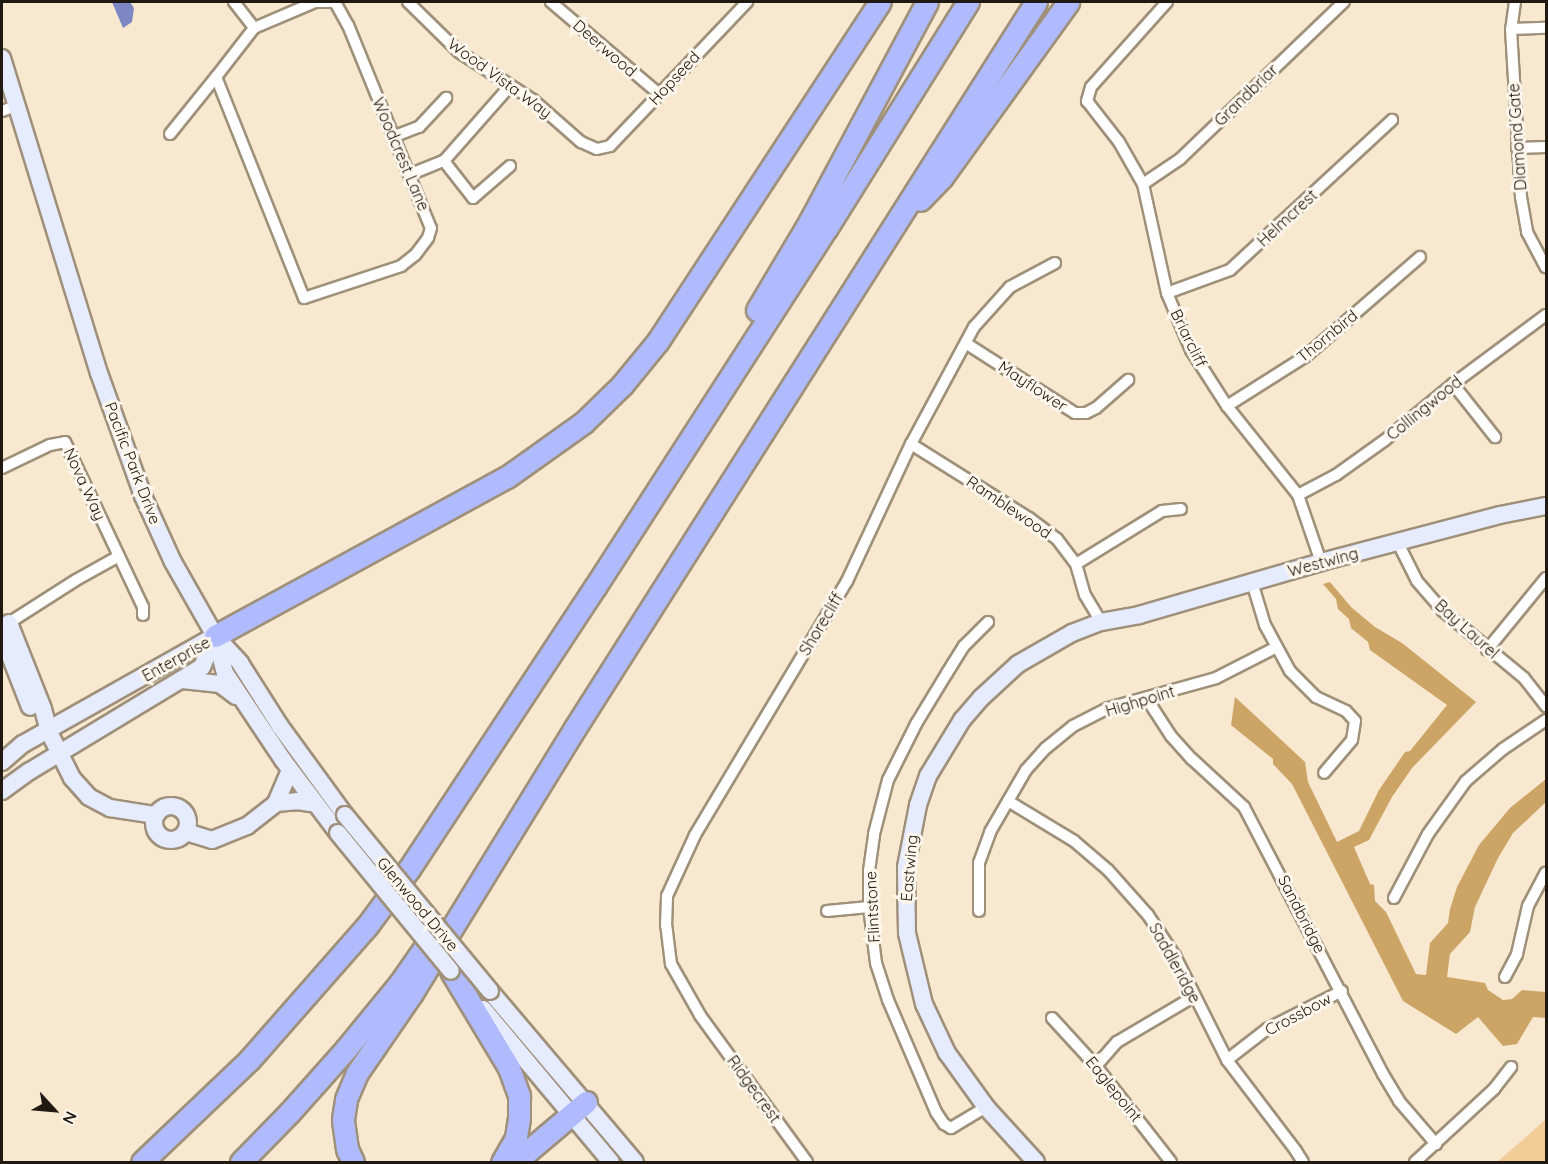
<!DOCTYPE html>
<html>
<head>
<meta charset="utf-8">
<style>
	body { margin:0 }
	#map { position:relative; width:1548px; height:1164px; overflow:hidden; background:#f8e8cf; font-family:Quicksand,sans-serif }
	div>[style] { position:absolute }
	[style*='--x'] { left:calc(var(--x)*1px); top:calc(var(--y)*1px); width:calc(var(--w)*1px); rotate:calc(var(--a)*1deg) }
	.green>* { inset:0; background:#f1ce97 }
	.forest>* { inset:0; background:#cca566 }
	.water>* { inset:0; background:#7d87c4 }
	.roads { filter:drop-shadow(2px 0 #9f907a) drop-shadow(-2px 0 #9f907a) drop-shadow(0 2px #9f907a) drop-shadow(0 -2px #9f907a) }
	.street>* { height:10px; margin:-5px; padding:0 5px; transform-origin:5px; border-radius:5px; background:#fff }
	.secondary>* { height:16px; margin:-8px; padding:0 8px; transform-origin:8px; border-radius:8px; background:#e7ebfe }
	.secondary>.ring { margin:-8px; padding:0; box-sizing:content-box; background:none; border:16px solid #e7ebfe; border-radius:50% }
	.highway>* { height:21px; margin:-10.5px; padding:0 10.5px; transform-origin:10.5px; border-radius:10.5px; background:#b0bbfd }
	.bridges { filter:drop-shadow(2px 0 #9f907a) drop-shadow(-2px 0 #9f907a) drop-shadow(0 2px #9f907a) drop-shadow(0 -2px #9f907a) }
	.secondary-bridge>* { height:16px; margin:-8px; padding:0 8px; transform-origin:8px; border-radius:8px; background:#e7ebfe }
	span { translate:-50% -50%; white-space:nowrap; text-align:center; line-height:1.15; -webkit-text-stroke:6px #fdf7ed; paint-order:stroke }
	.street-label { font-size:16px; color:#1f1911 }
	.frame { position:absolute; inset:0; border:3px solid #1f1911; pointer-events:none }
	.north { position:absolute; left:24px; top:1080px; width:60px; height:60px; -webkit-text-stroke:4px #fdf7ed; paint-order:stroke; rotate:116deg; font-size:16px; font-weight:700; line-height:24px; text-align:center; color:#1f1911 }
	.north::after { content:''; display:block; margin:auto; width:21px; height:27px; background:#1f1911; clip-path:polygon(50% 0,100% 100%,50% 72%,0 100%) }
</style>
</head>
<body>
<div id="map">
	<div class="green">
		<div style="clip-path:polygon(1546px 1119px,1546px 1162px,1497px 1162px,1526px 1137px)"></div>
	</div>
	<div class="forest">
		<div style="clip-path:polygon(1330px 582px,1351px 607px,1375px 627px,1402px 643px,1476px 702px,1412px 768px,1392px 797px,1369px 840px,1354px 847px,1370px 884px,1374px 885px,1375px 901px,1386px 912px,1416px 974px,1426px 975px,1430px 943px,1448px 923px,1450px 909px,1457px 887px,1479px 845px,1510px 808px,1546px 779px,1546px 802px,1513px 833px,1498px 858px,1475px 907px,1470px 932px,1450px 954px,1447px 977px,1485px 983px,1488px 990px,1503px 1000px,1512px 999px,1522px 990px,1546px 992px,1546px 1018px,1533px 1017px,1517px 1044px,1503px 1046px,1478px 1017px,1456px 1034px,1403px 1001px,1292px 784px,1273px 764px,1273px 759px,1231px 725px,1235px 697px,1305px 762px,1308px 782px,1337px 842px,1359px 831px,1379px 790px,1405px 752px,1410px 751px,1447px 705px,1370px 650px,1368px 642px,1351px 628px,1349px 619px,1338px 609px,1336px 599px,1323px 584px)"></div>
	</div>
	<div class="water">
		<div style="clip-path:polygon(112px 2px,130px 2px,134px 8px,132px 22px,123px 28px)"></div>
	</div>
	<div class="roads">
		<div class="street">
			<div style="--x:234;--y:2;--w:33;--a:52"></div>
			<div style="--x:315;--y:2;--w:20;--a:0"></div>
			<div style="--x:335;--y:2;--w:26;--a:61"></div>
			<div style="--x:348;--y:25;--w:219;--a:67.8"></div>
			<div style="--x:431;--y:228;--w:10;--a:107"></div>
			<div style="--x:428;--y:238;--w:21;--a:127"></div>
			<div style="--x:415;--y:255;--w:18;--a:142"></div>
			<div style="--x:401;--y:266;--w:102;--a:161.7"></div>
			<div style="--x:304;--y:298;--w:238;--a:-111.7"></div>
			<div style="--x:216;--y:77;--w:62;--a:-52.2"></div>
			<div style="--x:254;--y:28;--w:66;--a:-23.1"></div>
			<div style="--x:408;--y:2;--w:71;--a:44.4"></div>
			<div style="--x:459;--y:52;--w:88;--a:33"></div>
			<div style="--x:533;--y:100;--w:64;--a:41.2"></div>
			<div style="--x:581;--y:142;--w:17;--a:24"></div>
			<div style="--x:597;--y:149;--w:13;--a:-13"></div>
			<div style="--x:610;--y:146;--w:199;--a:-46.4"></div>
			<div style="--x:551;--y:2;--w:142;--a:40.4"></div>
			<div style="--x:1167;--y:2;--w:114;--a:131.8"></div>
			<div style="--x:1091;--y:87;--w:15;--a:106"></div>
			<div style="--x:1087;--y:101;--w:52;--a:52"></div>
			<div style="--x:1119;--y:142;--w:48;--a:60.3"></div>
			<div style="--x:1143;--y:184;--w:112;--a:77.6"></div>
			<div style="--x:1167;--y:293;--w:62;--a:67.2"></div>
			<div style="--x:1191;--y:350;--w:67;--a:57.3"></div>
			<div style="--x:1227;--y:406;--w:114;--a:51.4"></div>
			<div style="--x:1298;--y:495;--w:71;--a:71.1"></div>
			<div style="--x:1515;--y:2;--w:27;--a:98"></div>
			<div style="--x:1511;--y:29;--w:168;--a:86.6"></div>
			<div style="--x:1521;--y:197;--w:36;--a:80"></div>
			<div style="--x:1527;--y:232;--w:40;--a:62"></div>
			<div style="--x:1511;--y:29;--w:35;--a:-2"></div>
			<div style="--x:2;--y:111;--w:15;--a:-20"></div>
			<div style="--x:170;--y:134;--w:73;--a:-51.1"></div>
			<div style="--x:395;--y:136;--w:26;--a:-21"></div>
			<div style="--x:419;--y:127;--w:40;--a:-47"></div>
			<div style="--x:1517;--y:148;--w:29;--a:-2"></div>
			<div style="--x:444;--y:161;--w:47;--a:51.9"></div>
			<div style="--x:473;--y:198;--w:49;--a:-40.9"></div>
			<div style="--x:411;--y:174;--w:35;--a:-22"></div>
			<div style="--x:444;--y:161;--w:100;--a:-48.7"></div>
			<div style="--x:1143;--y:184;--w:45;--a:-34"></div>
			<div style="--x:1180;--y:159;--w:227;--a:-43.8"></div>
			<div style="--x:1167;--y:293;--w:67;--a:-20.1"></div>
			<div style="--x:1230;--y:270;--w:221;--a:-42.8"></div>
			<div style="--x:967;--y:344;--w:128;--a:32.6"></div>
			<div style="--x:1075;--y:413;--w:11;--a:0"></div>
			<div style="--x:1086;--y:413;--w:11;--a:-27"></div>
			<div style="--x:1096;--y:408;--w:43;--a:-41.2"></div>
			<div style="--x:1453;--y:384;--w:68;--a:51.6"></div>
			<div style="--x:1227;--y:406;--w:93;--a:-32.3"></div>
			<div style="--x:1306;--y:356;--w:151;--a:-41"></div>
			<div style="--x:911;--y:444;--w:139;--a:32.1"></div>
			<div style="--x:1029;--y:518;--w:35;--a:37"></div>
			<div style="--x:1057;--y:539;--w:31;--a:53"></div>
			<div style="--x:1076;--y:564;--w:32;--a:74"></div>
			<div style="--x:1085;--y:595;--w:31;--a:59"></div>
			<div style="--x:2;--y:468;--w:53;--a:-25.6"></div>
			<div style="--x:50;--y:445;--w:15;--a:-11"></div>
			<div style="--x:65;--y:442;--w:183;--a:64.7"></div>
			<div style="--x:143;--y:607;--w:8;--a:90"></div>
			<div style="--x:1298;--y:495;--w:43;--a:-27.8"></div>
			<div style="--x:1336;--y:475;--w:60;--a:-35.5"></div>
			<div style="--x:1385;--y:440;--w:88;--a:-39.5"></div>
			<div style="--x:1453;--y:384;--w:116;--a:-36.6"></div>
			<div style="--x:1398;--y:543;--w:42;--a:63.4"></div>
			<div style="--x:1417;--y:581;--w:40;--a:49"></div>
			<div style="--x:1443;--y:611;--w:105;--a:39.6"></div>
			<div style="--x:1524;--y:678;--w:36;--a:52"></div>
			<div style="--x:1076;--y:564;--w:101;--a:-31.6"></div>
			<div style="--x:1162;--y:511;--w:19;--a:-6"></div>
			<div style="--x:1252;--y:582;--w:45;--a:73.2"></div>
			<div style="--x:1265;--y:625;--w:52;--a:61.5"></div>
			<div style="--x:1290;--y:671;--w:37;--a:45"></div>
			<div style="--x:1316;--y:697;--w:33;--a:25"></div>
			<div style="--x:1346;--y:711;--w:13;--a:48"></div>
			<div style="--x:1355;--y:721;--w:19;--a:99"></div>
			<div style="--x:1352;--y:740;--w:43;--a:130.3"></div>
			<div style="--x:4;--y:626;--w:85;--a:-32.6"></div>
			<div style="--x:76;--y:580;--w:49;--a:-29.2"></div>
			<div style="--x:1487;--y:650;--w:93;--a:-50.7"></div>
			<div style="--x:1147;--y:699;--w:44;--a:57"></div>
			<div style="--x:1171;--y:736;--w:31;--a:48"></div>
			<div style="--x:1192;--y:759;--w:71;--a:42.7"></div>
			<div style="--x:1244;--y:807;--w:301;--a:62.5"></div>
			<div style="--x:1383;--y:1074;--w:31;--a:59"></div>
			<div style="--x:1399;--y:1101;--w:57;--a:49.3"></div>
			<div style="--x:1008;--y:801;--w:77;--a:31.2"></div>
			<div style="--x:1074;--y:841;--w:45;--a:40.5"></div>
			<div style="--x:1108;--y:870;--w:60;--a:48.4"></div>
			<div style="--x:1148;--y:915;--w:49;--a:56.6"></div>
			<div style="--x:1175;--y:956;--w:116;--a:63.4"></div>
			<div style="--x:1227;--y:1060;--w:114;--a:52.8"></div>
			<div style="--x:1296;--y:1151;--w:13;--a:58"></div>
			<div style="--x:1394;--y:898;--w:72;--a:-62"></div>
			<div style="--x:1428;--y:834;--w:65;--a:-54.4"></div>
			<div style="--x:1466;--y:781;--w:49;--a:-40.9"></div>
			<div style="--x:1503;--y:749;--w:52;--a:-34"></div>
			<div style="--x:827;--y:911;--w:42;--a:-5.4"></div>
			<div style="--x:979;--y:911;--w:48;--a:-90"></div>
			<div style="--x:979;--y:863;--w:33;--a:-70"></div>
			<div style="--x:990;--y:832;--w:72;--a:-59.9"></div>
			<div style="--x:1026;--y:770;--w:30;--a:-48"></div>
			<div style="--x:1046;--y:748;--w:35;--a:-39"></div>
			<div style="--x:1073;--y:726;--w:39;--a:-27"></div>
			<div style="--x:1108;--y:708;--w:112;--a:-15.5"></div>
			<div style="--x:1216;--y:678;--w:66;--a:-27"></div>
			<div style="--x:1505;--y:977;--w:26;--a:-62"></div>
			<div style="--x:1517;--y:954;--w:49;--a:-77.1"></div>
			<div style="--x:1528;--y:906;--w:38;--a:-62"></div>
			<div style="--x:1052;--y:1018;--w:65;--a:47.5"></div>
			<div style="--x:1096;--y:1066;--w:122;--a:52"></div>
			<div style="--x:1227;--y:1060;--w:51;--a:-37.8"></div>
			<div style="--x:1267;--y:1029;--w:84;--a:-26.9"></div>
			<div style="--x:1096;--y:1066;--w:32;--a:-49"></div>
			<div style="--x:1117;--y:1042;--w:88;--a:-30.6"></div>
			<div style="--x:986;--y:1107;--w:41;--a:149"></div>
			<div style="--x:951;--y:1128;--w:8;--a:-150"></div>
			<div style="--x:944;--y:1124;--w:14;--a:-124"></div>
			<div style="--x:936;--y:1112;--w:122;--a:-113.2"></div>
			<div style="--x:888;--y:1000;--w:39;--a:-108"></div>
			<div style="--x:876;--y:963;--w:56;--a:-97.1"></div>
			<div style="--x:869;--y:907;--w:36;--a:-90"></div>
			<div style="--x:869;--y:871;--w:37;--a:-82"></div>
			<div style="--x:874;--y:834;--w:56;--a:-75.5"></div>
			<div style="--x:888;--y:780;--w:63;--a:-63.4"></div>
			<div style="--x:916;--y:724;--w:60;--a:-58.7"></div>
			<div style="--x:947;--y:673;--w:32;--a:-58"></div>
			<div style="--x:964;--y:646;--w:34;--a:-45"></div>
			<div style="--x:807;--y:1162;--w:182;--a:-126.1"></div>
			<div style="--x:700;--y:1015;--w:59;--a:-119.6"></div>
			<div style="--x:671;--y:964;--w:38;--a:-97"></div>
			<div style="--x:666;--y:926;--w:30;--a:-88"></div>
			<div style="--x:667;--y:896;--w:67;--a:-65.3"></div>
			<div style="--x:695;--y:835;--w:296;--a:-59.1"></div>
			<div style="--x:847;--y:581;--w:151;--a:-65"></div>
			<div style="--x:911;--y:444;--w:133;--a:-61.7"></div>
			<div style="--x:974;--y:327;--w:54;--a:-48"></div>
			<div style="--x:1010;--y:287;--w:51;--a:-28.1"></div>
			<div style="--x:1415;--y:1162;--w:108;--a:-42.7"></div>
			<div style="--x:1494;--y:1089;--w:28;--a:-52"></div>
		</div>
		<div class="secondary">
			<div style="--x:2;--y:58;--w:330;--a:72.9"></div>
			<div style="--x:99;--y:373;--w:131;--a:70.3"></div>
			<div style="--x:143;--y:496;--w:72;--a:65.6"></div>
			<div style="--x:173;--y:562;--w:85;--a:60.4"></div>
			<div style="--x:215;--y:636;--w:38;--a:75"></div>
			<div style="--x:225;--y:673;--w:105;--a:56.3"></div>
			<div style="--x:283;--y:760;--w:91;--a:53"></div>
			<div style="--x:9;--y:623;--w:92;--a:68.4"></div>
			<div style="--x:43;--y:709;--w:24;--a:75"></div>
			<div style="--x:49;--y:732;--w:51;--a:63.4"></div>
			<div style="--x:72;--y:778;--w:25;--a:48"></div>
			<div style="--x:89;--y:797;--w:24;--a:28"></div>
			<div style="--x:110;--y:808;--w:46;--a:8.8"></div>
			<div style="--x:2;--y:635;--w:77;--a:68.7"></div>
			<div style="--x:218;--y:639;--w:33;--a:47"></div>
			<div style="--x:240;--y:663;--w:75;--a:57.6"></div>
			<div style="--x:280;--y:726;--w:110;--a:53.9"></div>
			<div style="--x:182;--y:680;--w:38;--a:6"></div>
			<div style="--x:220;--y:684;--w:20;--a:37"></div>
			<div style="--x:2;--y:762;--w:28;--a:-41"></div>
			<div style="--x:23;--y:744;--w:220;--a:-29.4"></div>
			<div style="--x:2;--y:791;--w:34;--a:-36"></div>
			<div style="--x:30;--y:771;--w:201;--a:-31.2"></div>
			<div style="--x:202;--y:667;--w:34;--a:-67"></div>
			<div style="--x:276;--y:803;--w:21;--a:-5"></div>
			<div style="--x:297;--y:801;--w:19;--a:9"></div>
			<div class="ring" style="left:154px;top:806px;width:18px;height:18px"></div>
			<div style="--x:186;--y:832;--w:27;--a:17"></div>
			<div style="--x:212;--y:840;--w:38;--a:-22"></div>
			<div style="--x:247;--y:826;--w:37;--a:-38"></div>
			<div style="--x:276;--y:803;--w:36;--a:-67"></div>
			<div style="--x:490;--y:991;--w:224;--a:49.7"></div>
			<div style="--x:483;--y:1009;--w:199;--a:50.1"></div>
			<div style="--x:1036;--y:1162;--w:74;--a:-132.3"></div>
			<div style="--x:986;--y:1107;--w:67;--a:-125.8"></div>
			<div style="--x:947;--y:1053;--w:54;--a:-115.1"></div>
			<div style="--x:924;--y:1004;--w:73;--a:-103.5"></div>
			<div style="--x:907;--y:933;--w:66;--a:-90.9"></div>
			<div style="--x:906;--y:867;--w:63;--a:-79"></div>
			<div style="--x:918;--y:805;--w:31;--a:-71"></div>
			<div style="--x:928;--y:776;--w:66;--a:-58.7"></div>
			<div style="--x:962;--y:720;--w:29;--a:-49"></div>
			<div style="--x:981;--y:698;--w:50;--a:-42.6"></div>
			<div style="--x:1018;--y:664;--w:62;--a:-29.9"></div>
			<div style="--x:1072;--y:633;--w:31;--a:-21"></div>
			<div style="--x:1101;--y:622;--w:39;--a:-10"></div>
			<div style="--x:1139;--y:615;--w:190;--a:-16.2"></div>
			<div style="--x:1321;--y:562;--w:185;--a:-14.7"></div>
			<div style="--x:1500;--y:515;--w:47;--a:-11.1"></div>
		</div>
		<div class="highway">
			<div style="--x:920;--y:200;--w:32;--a:-46"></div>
			<div style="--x:942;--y:177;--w:216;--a:-54.2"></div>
			<div style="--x:757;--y:310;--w:104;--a:-59.2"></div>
			<div style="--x:810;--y:221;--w:248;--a:-61.9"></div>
			<div style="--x:215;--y:636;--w:332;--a:-28.6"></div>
			<div style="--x:507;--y:477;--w:95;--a:-35.5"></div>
			<div style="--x:584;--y:422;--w:53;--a:-44.2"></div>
			<div style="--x:622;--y:385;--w:57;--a:-50.7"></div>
			<div style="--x:658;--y:341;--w:405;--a:-56.8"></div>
			<div style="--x:451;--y:971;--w:113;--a:59.1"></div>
			<div style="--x:509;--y:1068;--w:30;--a:70"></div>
			<div style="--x:519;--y:1096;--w:22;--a:90"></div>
			<div style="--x:519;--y:1118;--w:20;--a:99"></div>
			<div style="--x:516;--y:1138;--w:28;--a:120"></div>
			<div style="--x:142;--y:1162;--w:149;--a:-43.6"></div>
			<div style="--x:250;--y:1059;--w:177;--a:-48.7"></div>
			<div style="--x:367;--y:926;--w:71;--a:-53.6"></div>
			<div style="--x:409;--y:869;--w:338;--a:-56.6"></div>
			<div style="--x:595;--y:587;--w:426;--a:-57.2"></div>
			<div style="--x:826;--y:229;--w:268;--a:-58"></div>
			<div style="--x:241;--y:1162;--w:69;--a:-45.6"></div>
			<div style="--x:289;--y:1113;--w:86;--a:-48.3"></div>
			<div style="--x:346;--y:1049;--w:85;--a:-50.7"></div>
			<div style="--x:400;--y:983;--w:60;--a:-55.2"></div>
			<div style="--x:353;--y:1162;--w:14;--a:-115"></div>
			<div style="--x:347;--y:1149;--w:30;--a:-98"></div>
			<div style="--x:343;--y:1119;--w:20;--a:-81"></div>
			<div style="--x:346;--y:1099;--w:28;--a:-67"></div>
			<div style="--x:357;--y:1073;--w:97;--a:-55.5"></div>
			<div style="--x:412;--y:993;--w:311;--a:-58.4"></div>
			<div style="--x:575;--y:728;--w:860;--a:-57.59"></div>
			<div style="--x:515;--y:1162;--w:93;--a:-40.2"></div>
		</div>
	</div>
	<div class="bridges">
		<div class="secondary-bridge">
			<div style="--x:345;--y:815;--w:228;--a:50.5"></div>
			<div style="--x:338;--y:833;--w:178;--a:50.7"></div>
		</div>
	</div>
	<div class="street-label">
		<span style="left:605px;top:48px;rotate:41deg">Deerwood</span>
		<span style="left:500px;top:78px;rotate:36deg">Wood Vista Way</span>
		<span style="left:674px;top:78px;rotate:-47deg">Hopseed</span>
		<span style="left:1246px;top:95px;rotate:-44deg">Grandbriar</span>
		<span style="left:1517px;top:137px;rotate:-94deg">Diamond Gate</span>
		<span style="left:401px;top:154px;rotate:67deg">Woodcrest Lane</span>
		<span style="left:1287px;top:218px;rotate:-43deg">Helmcrest</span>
		<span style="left:1327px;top:336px;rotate:-39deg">Thornbird</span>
		<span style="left:1189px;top:338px;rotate:64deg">Briarcliff</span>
		<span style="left:1033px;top:386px;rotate:33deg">Mayflower</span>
		<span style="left:1424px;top:408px;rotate:-39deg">Collingwood</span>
		<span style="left:133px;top:463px;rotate:69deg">Pacific Park Drive</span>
		<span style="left:85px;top:484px;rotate:65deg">Nova Way</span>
		<span style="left:1009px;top:507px;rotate:34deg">Ramblewood</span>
		<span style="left:1323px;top:562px;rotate:-15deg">Westwing</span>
		<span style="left:821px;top:624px;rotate:-59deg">Shorecliff</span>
		<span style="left:1467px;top:629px;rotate:42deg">Bay Laurel</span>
		<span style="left:176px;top:659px;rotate:-29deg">Enterprise</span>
		<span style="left:1140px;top:701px;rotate:-17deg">Highpoint</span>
		<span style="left:909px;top:868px;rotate:-85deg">Eastwing</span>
		<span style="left:418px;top:904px;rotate:50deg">Glenwood Drive</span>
		<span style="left:872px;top:907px;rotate:-93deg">Flintstone</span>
		<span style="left:1302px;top:914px;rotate:63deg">Sandbridge</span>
		<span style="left:1175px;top:963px;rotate:61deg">Saddleridge</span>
		<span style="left:1298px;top:1014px;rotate:-28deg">Crossbow</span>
		<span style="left:754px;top:1089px;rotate:54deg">Ridgecrest</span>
		<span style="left:1114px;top:1089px;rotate:51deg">Eaglepoint</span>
	</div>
	<div class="frame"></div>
	<div class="north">N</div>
</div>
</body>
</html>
